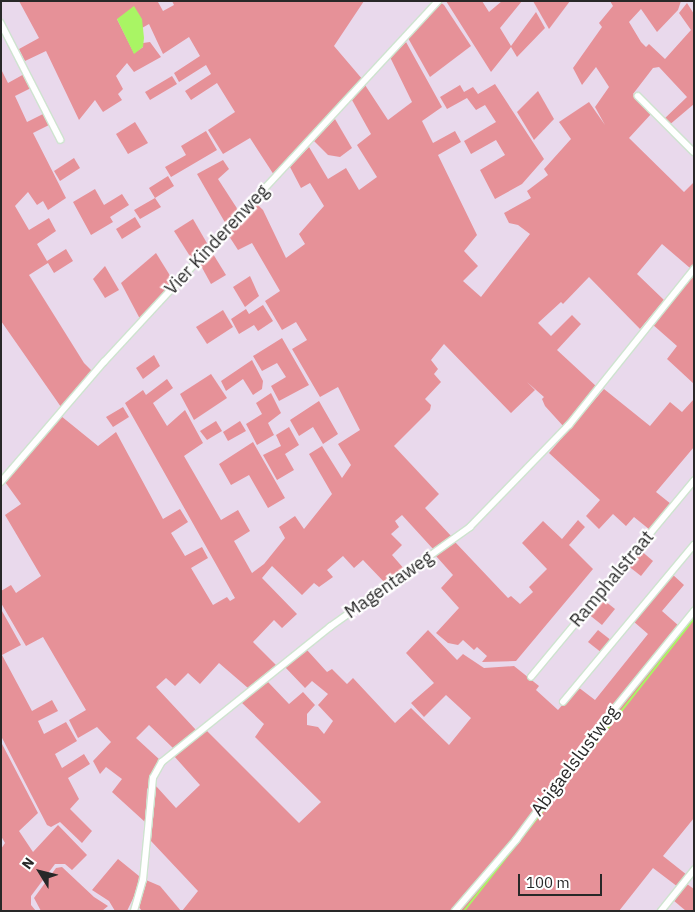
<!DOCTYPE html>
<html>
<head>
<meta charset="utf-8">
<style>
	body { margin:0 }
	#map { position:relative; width:695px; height:912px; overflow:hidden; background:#e9d9ec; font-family:"IBM Plex Sans",sans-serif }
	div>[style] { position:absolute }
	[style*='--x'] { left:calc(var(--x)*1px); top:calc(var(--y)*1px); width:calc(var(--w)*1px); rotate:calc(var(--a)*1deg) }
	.green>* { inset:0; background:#e69198 }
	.water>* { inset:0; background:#a9f564 }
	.stream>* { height:2px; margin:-1px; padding:0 1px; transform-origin:1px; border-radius:1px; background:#a9f564 }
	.roads { filter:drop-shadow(1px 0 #cee3cf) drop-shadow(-1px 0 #cee3cf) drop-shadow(0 1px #cee3cf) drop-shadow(0 -1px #cee3cf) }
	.minor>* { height:5.5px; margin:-2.75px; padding:0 2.75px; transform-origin:2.75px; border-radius:2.75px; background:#fff }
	span { translate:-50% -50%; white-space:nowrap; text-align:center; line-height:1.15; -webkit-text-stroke:4.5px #fff; paint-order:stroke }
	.street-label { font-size:18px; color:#282828 }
	.frame { position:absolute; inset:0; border:2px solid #282828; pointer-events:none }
	.north { position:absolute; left:15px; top:847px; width:50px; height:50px; -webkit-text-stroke:4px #fff; paint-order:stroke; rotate:306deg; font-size:14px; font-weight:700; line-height:20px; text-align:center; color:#282828 }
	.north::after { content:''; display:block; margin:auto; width:18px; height:22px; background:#282828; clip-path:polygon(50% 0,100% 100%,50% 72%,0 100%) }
	.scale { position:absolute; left:518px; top:874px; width:84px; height:22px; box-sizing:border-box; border:2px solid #282828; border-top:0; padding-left:6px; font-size:15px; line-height:18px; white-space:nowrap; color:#282828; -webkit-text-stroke:4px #fff; paint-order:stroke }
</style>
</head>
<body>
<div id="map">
	<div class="green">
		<div style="clip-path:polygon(19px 1px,151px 1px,158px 2px,163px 11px,174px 5px,172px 1px,364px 1px,334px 46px,363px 80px,274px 175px,250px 138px,223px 154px,208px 130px,235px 112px,217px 83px,191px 100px,185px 91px,211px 74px,206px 65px,179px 82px,174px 73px,200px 56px,189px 37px,163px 54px,149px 24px,142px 28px,142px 19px,117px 19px,134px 53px,143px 47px,143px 43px,150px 42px,161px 57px,134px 72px,127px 63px,116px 76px,123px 89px,118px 94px,122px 100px,103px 112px,95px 100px,79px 120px,46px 51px,25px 61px,19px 49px,39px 38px)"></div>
		<div style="clip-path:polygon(446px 1px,482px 1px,489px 12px,502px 1px,522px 1px,500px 28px,511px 46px,536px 12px,545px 28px,517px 57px,511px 47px,491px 72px)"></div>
		<div style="clip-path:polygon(533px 1px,570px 1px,549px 29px)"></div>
		<div style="clip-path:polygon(610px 1px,681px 1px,678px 10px,657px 32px,641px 9px,629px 22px,641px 42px,646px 47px,649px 44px,665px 59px,691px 30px,679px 13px,687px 3px,694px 14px,694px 104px,668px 126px,663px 120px,687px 97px,659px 67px,653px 68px,633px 94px,652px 113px,629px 138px,684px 192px,694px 182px,694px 264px,690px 268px,662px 244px,637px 274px,664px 300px,640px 329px,589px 277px,563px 304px,561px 302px,538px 323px,551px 336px,572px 315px,581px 324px,557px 350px,597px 387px,564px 427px,545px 406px,542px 399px,544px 397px,527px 382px,535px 390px,511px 413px,444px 344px,431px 360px,438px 369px,434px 374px,441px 382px,425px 399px,431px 405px,430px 410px,394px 446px,439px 494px,425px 508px,452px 537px,434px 550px,402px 515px,395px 521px,399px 527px,391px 534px,402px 545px,392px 555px,405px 570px,386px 584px,363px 560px,354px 568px,343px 556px,327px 570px,333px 577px,319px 587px,314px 583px,302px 595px,272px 566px,262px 578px,297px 614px,282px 628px,274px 620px,253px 642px,276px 665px,248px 688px,219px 663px,200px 684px,188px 673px,175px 686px,166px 678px,156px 687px,196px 730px,173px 748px,149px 725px,136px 738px,160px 760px,147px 790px,145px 822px,112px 792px,122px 779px,106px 767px,100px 774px,93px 761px,111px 742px,97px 727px,78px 738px,69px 720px,86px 710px,43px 637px,26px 646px,1px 603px,1px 591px,11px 585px,16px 593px,41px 576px,5px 515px,21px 504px,5px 482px,61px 416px,98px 446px,116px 432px,163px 519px,180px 509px,188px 522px,171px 533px,185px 556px,202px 547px,208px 558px,191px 568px,213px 605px,227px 597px,230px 601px,235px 598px,125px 403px,143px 390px,146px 395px,167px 379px,173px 388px,153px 403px,167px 426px,185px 410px,203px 443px,184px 456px,221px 520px,238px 510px,250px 531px,234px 541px,252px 573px,264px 564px,285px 538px,279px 527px,295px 516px,304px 529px,332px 494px,309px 454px,322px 446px,342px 478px,351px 465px,338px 444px,360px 430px,338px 387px,320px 397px,292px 349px,307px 340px,296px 322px,282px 330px,265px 301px,280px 291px,252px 243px,238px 250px,227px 233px,256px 203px,263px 210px,286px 258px,305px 244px,299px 234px,324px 206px,310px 183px,301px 188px,290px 167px,309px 147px,328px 179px,346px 168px,359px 190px,377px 177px,357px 145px,371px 134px,352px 100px,365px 85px,388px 120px,412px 102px,390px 57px,406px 42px,442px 107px,422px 121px,433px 143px,455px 131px,461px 142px,438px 155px,477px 235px,464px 251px,478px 266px,463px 281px,481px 297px,530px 234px,518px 225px,509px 223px,504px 213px,531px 198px,527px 191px,548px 175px,544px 169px,571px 139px,559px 122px,589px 102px,605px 125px,595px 107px,609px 87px,596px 67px,582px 85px,573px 68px,602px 27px,599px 23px,613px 6px)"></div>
		<div style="clip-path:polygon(440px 2px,444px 5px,471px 46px,430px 77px,408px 38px)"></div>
		<div style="clip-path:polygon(1px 69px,8px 83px,26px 73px,33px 87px,15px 96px,27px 122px,45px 113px,51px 124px,33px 133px,66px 198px,48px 210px,43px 201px,37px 205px,28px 192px,15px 206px,29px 230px,49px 218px,56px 231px,37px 244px,47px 261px,66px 249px,73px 261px,54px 273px,48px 263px,29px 275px,84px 363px,92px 371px,61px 407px,1px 321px)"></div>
		<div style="clip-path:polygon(172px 76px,177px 84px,150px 100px,145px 92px)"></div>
		<div style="clip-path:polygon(495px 84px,544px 159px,522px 184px,495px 199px,480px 170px,505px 155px,496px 140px,471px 154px,464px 141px,496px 122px,485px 105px,476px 110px,467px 98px,447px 109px,440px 97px,460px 85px,464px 92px,473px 87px,478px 94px)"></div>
		<div style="clip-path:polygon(538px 91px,554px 119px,534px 140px,517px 112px)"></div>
		<div style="clip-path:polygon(335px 119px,352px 148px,340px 157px,328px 155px,314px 141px)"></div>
		<div style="clip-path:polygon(135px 122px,148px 143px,128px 154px,116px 134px)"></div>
		<div style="clip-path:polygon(206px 131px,217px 150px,171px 177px,165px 167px,186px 155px,181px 146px)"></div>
		<div style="clip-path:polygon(74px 158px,80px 168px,60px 181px,54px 171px)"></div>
		<div style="clip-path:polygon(223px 160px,229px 169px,218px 179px,240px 213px,227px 226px,197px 174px)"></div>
		<div style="clip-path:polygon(168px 176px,174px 186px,155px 198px,161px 207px,140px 219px,134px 210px,155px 198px,149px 188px)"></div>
		<div style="clip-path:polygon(95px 189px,104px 205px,122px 194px,129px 205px,110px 217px,113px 222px,91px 235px,73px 202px)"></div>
		<div style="clip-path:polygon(135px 217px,141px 227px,122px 239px,116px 229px)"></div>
		<div style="clip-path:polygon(193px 219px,208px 245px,193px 261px,174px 231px)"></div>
		<div style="clip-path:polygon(210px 249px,226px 275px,211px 284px,200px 264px)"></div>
		<div style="clip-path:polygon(156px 253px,174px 282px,140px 319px,121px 283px)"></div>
		<div style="clip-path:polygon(105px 266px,119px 290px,105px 298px,93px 279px)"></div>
		<div style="clip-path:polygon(694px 275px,694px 384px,667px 359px,677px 346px,652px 324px)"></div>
		<div style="clip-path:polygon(250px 276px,259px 296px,245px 307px,233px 287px)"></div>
		<div style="clip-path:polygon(263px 305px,273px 321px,258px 331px,254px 325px,239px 334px,231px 319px,246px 309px,249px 314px)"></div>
		<div style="clip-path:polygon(223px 310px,233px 327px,207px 344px,196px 327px)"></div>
		<div style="clip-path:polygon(282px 338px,309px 385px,279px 401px,271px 386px,286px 377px,277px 363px,262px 371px,253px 356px)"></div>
		<div style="clip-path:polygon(154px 355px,160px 366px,143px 379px,136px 368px)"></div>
		<div style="clip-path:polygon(252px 360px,263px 381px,262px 389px,253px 395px,243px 379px,226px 391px,221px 381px)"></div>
		<div style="clip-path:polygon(211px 374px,227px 398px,194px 420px,180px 394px)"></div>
		<div style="clip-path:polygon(604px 389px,650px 426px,670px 402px,682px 412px,694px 399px,694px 447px,656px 492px,671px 504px,650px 530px,634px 517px,626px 526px,613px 514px,599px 529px,586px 516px,600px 500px,549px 453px)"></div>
		<div style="clip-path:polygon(271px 393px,281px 413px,268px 423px,274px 435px,257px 445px,246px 424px,262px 414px,256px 403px)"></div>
		<div style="clip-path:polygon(319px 401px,338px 434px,323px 444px,313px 427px,299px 436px,290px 420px)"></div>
		<div style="clip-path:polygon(123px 407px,129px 417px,113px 427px,106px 417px)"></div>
		<div style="clip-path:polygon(216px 421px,222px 431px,207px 440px,200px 431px)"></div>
		<div style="clip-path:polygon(240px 421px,246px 431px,228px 441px,223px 432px)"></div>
		<div style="clip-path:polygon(289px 427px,299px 445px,285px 454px,294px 470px,277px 480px,263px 455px,281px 446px,276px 435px)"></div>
		<div style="clip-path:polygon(253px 442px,285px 498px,268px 508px,249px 475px,231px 485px,219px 464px)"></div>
		<div style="clip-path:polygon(578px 520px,585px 527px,569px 545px,593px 569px,516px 661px,482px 662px,487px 656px,477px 647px,474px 650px,463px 640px,458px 645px,448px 643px,436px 633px,459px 608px,441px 588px,453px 575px,436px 556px,455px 542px,508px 598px,511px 596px,520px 604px,533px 592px,529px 587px,547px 569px,522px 543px,543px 521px,562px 539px)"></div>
		<div style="clip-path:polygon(639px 549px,653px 561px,641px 576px,627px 565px)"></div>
		<div style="clip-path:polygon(672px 574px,684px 585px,662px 611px,679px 626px,515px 839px,452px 911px,182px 911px,198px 891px,151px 841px,156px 786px,176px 808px,200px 785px,174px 756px,206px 730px,299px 823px,321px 802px,255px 737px,264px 724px,241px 702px,268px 682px,289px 704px,303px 692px,315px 705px,307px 714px,307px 725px,318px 727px,324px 734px,333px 721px,318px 705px,328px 694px,312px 681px,305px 688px,285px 667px,307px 650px,327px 672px,332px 669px,347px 684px,353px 678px,395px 723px,411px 708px,449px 745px,471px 718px,446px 695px,424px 717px,411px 703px,434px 683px,406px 653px,428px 630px,457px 660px,463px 654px,484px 668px,514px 666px,539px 686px,536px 690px,558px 710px,578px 687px,595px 700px,648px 634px,633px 621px)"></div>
		<div style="clip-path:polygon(600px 597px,615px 609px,602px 625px,587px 613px)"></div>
		<div style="clip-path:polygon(2px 611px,21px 645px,2px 655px,32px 711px,52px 700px,58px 711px,38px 721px,44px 734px,66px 722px,77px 741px,55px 754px,62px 768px,84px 754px,90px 764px,68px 778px,79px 799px,70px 809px,92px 831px,82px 843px,60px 822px,51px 827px,47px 825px,1px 736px)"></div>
		<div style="clip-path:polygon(694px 614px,694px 818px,663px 856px,687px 875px,678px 887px,653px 868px,619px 911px,457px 911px)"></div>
		<div style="clip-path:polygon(598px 630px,612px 641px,602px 653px,588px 642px)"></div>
		<div style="clip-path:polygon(1px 742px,38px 813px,19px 831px,33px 852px,58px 825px,87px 855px,72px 870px,65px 864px,55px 864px,31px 896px,31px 905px,36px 911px,1px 911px,1px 849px,5px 843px,1px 836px)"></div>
		<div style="clip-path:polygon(118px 859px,139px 876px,137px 890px,127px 911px,115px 911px,109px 901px,92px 890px)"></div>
		<div style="clip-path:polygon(62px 867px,94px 897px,108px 906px,102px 911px,41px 911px,34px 898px,56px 868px)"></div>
		<div style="clip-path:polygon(146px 880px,160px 886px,181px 911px,142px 911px,138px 906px)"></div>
		<div style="clip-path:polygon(687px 884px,694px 889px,694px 911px,686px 911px,673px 900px)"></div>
	</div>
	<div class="water">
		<div style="clip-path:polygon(134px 6px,142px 19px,144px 38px,143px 47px,134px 54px,117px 19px)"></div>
	</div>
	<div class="stream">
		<div style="--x:464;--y:911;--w:372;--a:-51.8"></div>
	</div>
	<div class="roads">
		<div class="minor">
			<div style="--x:1;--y:23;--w:131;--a:62.9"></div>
			<div style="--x:638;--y:96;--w:79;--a:45"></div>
			<div style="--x:1;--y:482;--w:158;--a:-49.4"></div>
			<div style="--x:104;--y:362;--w:492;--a:-47.2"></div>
			<div style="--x:531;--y:677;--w:255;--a:-50.3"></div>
			<div style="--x:563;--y:702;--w:204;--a:-50.2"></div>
			<div style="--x:134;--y:911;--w:32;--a:-74"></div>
			<div style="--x:143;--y:880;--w:102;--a:-84.4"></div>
			<div style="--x:153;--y:778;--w:18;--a:-61"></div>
			<div style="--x:162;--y:762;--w:216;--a:-38.8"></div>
			<div style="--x:330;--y:627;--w:172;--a:-35.5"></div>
			<div style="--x:470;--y:527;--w:142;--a:-45.9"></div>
			<div style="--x:569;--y:425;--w:200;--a:-51.3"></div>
			<div style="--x:455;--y:911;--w:94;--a:-49.3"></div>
			<div style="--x:516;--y:840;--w:152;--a:-53.3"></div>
			<div style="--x:607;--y:718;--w:138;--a:-50.9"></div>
			<div style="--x:661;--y:911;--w:53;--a:-51.2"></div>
		</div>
	</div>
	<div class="street-label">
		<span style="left:217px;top:240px;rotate:-47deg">Vier Kinderenweg</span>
		<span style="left:612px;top:579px;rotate:-50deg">Ramphalstraat</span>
		<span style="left:389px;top:585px;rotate:-35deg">Magentaweg</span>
		<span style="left:575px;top:761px;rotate:-53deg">Abigaelslustweg</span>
	</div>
	<div class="frame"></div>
	<div class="north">N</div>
	<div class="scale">100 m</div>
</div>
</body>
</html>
